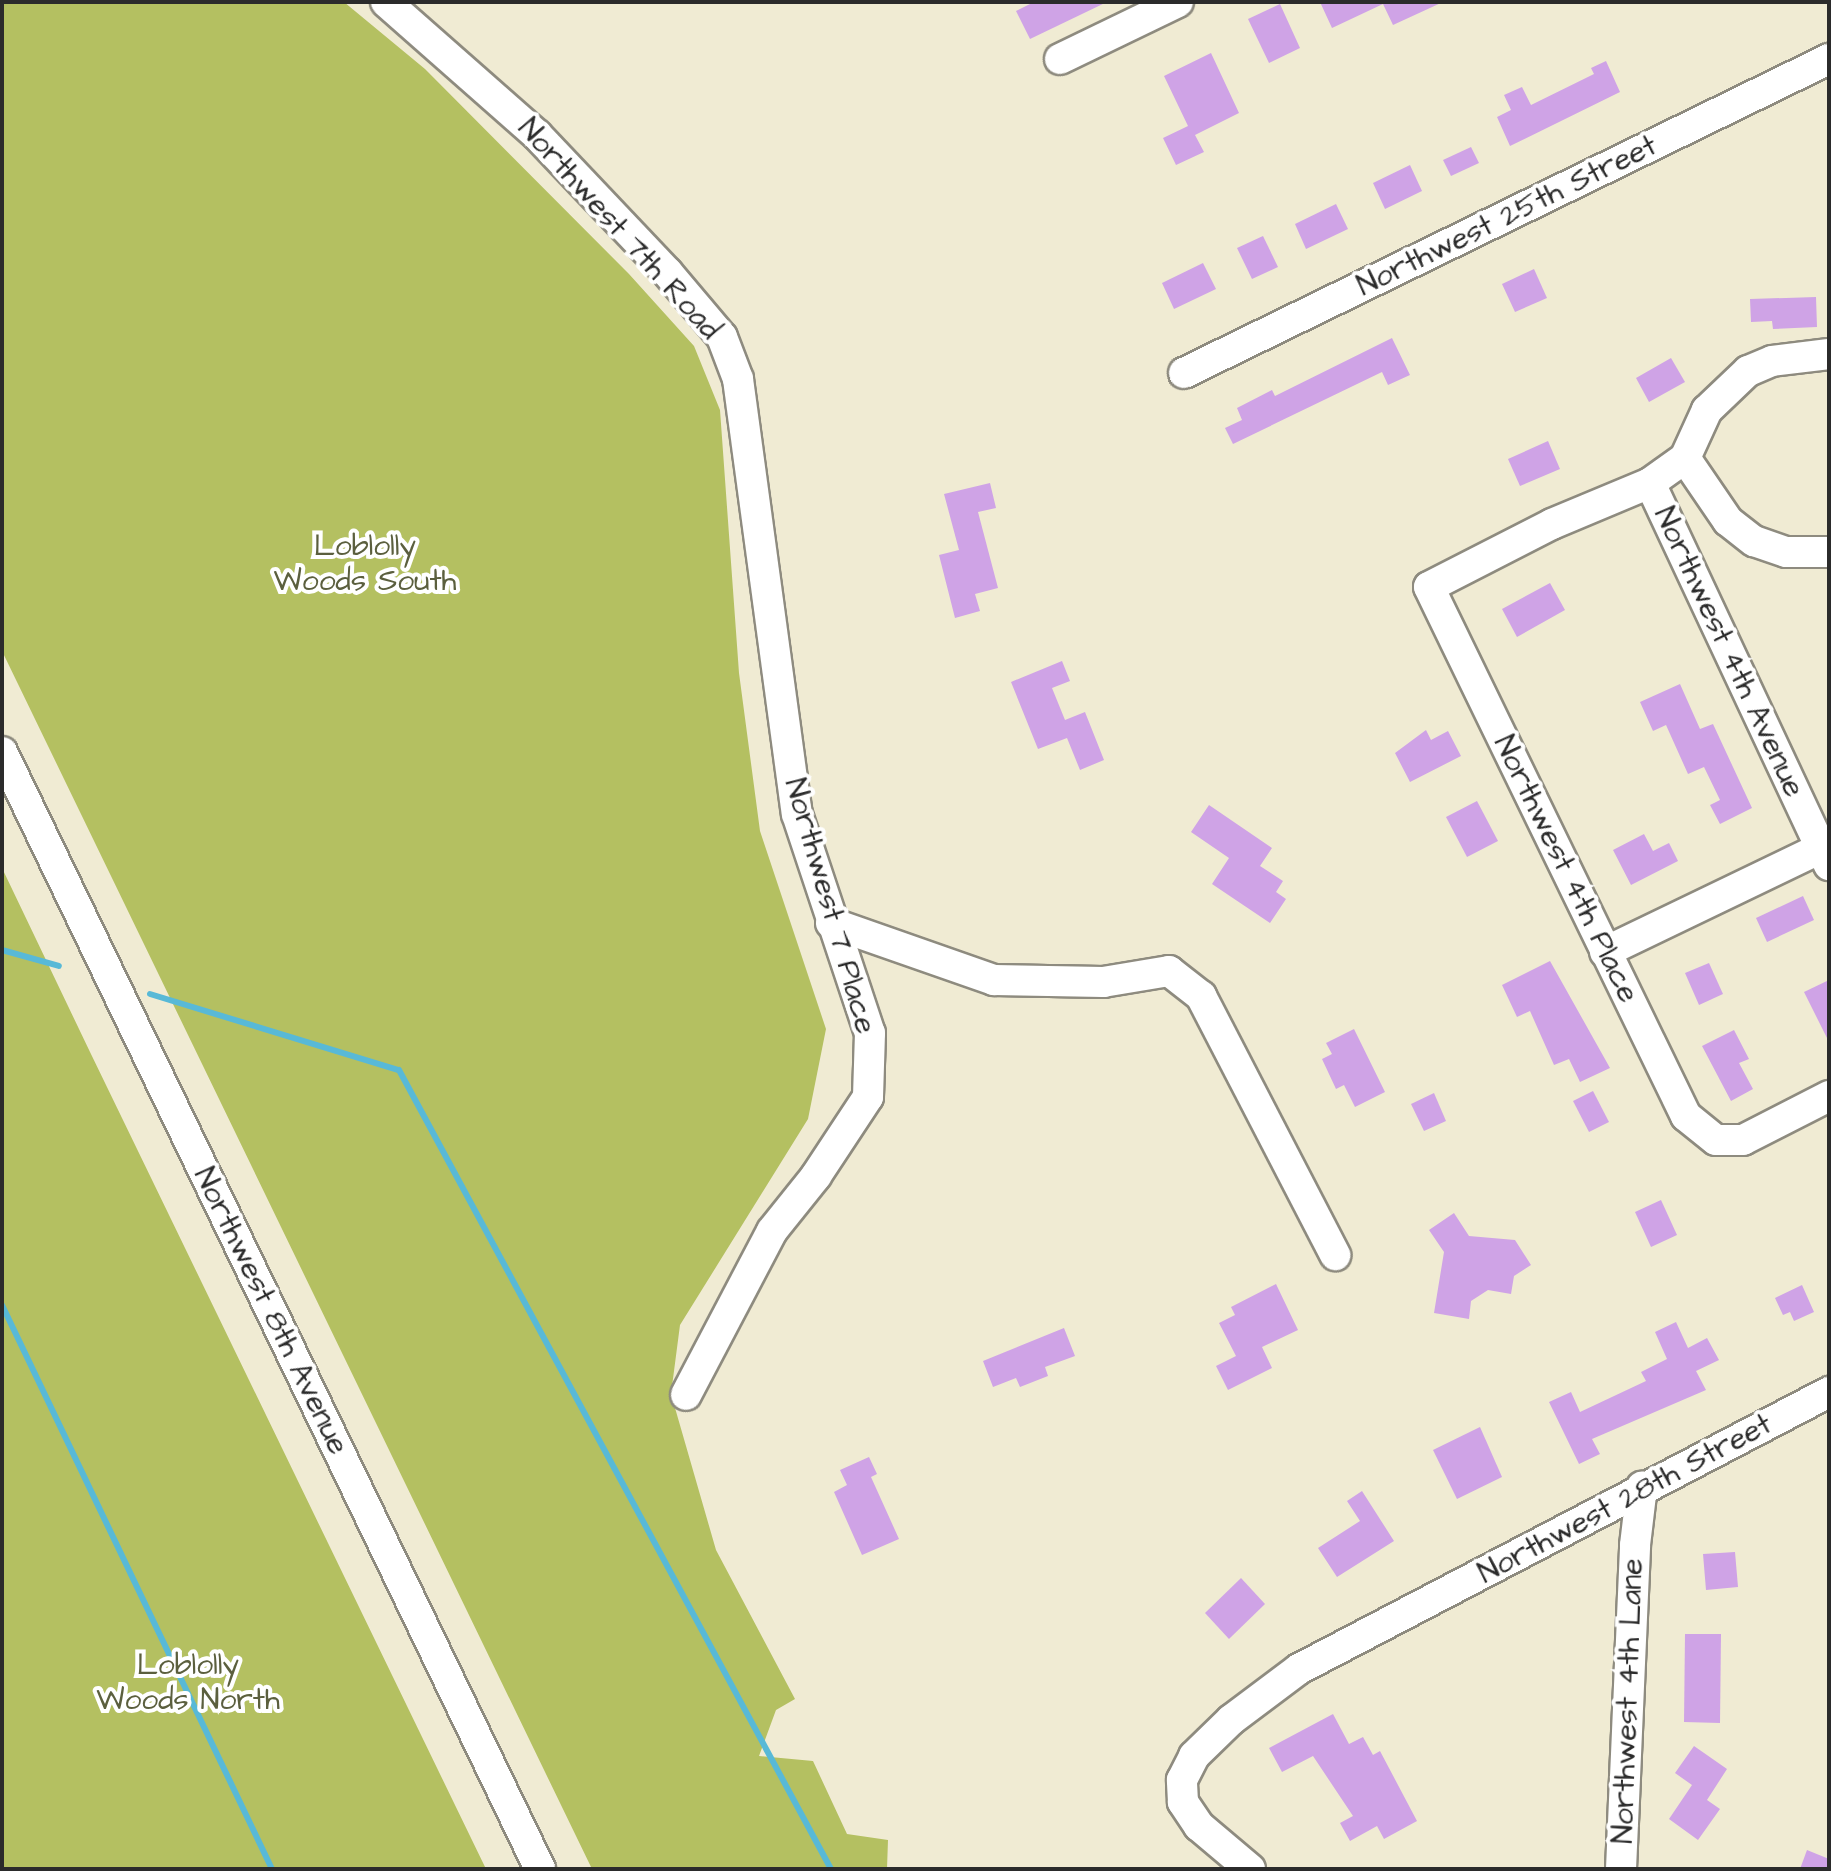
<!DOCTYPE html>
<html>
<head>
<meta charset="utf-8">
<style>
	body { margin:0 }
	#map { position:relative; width:1831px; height:1871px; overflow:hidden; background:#f0ebd3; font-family:"Architects Daughter",sans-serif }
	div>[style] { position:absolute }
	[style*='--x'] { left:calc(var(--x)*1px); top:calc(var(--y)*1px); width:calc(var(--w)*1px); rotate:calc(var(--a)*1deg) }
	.green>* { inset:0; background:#b4c061 }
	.stream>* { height:6px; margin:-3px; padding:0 3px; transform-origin:3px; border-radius:3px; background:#58b9d7 }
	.building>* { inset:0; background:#cfa3e6 }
	.roads { filter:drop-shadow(2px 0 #8e8b7f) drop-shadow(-2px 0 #8e8b7f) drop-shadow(0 2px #8e8b7f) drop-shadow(0 -2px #8e8b7f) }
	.minor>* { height:30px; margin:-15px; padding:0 15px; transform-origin:15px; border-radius:15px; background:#fff }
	span { translate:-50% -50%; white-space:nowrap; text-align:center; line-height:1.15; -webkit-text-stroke:8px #fff; paint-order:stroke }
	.street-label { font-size:30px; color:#2b2b2b }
	.park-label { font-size:30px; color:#5b5f3e }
	.frame { position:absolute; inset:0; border:4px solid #2b2b2b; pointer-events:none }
</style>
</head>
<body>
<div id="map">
	<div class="green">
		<div style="clip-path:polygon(2px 2px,344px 2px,425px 69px,629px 274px,694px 346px,720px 410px,739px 673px,760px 831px,826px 1029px,808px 1119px,680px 1325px,671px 1394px,716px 1550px,795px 1699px,776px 1710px,759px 1756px,813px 1761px,847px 1834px,888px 1840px,887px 1869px,592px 1869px,2px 651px)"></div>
		<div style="clip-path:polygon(2px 868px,90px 1052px,486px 1869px,2px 1869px)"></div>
	</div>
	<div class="stream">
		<div style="--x:2;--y:950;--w:59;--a:15.7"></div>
		<div style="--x:150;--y:994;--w:260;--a:17"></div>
		<div style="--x:399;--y:1070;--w:908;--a:61.6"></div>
		<div style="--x:2;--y:1305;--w:625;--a:64.42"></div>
	</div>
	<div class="building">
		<div style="clip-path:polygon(1034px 2px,1107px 2px,1030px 39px,1016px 11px)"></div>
		<div style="clip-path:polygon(1320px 2px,1443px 2px,1393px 25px,1383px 4px,1332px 28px)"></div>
		<div style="clip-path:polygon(1280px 4px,1300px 48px,1269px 63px,1248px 19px)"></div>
		<div style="clip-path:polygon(1211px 53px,1239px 113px,1195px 135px,1204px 152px,1176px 165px,1163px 138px,1188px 126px,1164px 76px)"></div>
		<div style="clip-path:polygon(1606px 61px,1620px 92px,1510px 146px,1497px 117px,1511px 110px,1504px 95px,1522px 87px,1531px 105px,1594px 74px,1591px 68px)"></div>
		<div style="clip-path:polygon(1471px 147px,1479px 163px,1451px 176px,1443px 160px)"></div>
		<div style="clip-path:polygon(1410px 165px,1422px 191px,1385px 209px,1373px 183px)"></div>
		<div style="clip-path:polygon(1336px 204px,1348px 229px,1306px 249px,1295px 224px)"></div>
		<div style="clip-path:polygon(1263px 236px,1278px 267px,1252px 279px,1237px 248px)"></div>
		<div style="clip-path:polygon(1203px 263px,1216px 289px,1174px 309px,1162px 283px)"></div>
		<div style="clip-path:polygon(1534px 269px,1547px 298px,1515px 312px,1502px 284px)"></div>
		<div style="clip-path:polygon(1816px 297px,1817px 327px,1773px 329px,1772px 321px,1751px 322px,1750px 299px)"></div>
		<div style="clip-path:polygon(1392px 338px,1410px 375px,1388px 385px,1382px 372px,1233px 444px,1225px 428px,1242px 420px,1237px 408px,1272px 390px,1275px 396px)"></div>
		<div style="clip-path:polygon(1671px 358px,1685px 382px,1649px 402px,1636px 378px)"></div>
		<div style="clip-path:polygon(1548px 441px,1560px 469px,1520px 486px,1508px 459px)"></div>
		<div style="clip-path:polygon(990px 483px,996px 508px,978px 512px,998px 588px,975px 594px,980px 611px,955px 618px,939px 555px,959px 550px,944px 494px)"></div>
		<div style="clip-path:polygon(1550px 583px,1565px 610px,1517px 637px,1502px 609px)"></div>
		<div style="clip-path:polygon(1062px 661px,1070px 681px,1052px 688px,1065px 720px,1085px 712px,1104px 760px,1080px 770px,1067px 738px,1038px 749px,1011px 682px)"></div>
		<div style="clip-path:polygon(1680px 684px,1700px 729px,1713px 724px,1752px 808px,1720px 824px,1710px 805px,1720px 800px,1704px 767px,1688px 774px,1666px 725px,1653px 731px,1640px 702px)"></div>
		<div style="clip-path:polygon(1426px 730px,1431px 740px,1448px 731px,1461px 756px,1410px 782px,1395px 753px)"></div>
		<div style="clip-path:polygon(1477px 801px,1498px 841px,1467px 857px,1446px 817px)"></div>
		<div style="clip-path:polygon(1209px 805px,1272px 848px,1260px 866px,1283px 881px,1276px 892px,1286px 899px,1270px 923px,1212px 884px,1229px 858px,1191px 832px)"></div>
		<div style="clip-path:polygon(1644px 834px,1653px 851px,1669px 843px,1678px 861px,1631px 885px,1613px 850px)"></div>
		<div style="clip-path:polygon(1803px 896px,1814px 920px,1767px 942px,1756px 918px)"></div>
		<div style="clip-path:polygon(1550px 961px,1610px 1068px,1580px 1082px,1569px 1059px,1554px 1065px,1530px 1011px,1517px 1017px,1502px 985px)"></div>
		<div style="clip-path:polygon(1709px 963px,1723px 994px,1699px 1005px,1685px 973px)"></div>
		<div style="clip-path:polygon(1829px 980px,1829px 1042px,1804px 992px)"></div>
		<div style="clip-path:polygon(1354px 1029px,1385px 1092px,1355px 1107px,1344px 1085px,1336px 1089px,1322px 1059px,1332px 1054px,1326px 1043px)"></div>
		<div style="clip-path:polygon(1734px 1030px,1749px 1059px,1739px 1063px,1753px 1089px,1731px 1101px,1702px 1046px)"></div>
		<div style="clip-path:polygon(1593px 1091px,1609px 1122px,1589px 1132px,1573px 1101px)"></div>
		<div style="clip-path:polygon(1434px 1093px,1446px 1121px,1424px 1131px,1411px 1104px)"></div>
		<div style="clip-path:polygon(1661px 1200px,1677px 1235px,1651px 1247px,1635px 1212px)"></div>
		<div style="clip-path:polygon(1454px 1213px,1469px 1236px,1515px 1240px,1531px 1265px,1514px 1276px,1511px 1294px,1488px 1290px,1471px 1301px,1469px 1319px,1434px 1313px,1444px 1252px,1429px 1230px)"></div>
		<div style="clip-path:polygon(1276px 1284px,1298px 1330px,1262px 1347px,1272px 1368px,1228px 1390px,1216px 1366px,1236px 1356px,1219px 1323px,1235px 1315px,1231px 1307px)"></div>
		<div style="clip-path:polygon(1802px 1285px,1814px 1312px,1794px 1321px,1790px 1312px,1783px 1315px,1775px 1298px)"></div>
		<div style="clip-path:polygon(1676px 1322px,1688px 1348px,1707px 1338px,1719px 1360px,1696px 1371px,1706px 1390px,1592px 1439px,1600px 1454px,1579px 1464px,1549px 1402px,1571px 1392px,1580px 1412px,1646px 1381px,1641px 1372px,1667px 1359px,1655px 1332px)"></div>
		<div style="clip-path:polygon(1064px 1328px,1075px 1356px,1045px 1367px,1048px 1376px,1020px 1387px,1016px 1378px,993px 1387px,983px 1361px)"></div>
		<div style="clip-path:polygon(1480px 1427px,1502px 1477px,1457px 1499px,1433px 1450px)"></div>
		<div style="clip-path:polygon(869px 1457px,877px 1474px,871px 1477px,899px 1539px,862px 1555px,834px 1492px,847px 1485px,840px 1470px)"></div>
		<div style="clip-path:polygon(1362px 1491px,1394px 1541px,1337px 1577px,1318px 1548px,1360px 1521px,1347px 1501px)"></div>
		<div style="clip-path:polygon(1735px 1552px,1738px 1587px,1706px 1590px,1703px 1554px)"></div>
		<div style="clip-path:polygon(1241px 1578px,1265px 1604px,1229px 1639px,1205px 1613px)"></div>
		<div style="clip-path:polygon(1685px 1634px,1721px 1634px,1720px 1723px,1684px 1722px)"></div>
		<div style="clip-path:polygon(1333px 1714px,1349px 1744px,1363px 1737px,1373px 1755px,1380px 1751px,1417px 1821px,1384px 1839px,1377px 1826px,1350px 1841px,1340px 1823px,1353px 1816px,1313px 1756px,1282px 1772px,1269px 1748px)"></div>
		<div style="clip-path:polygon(1694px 1746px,1727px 1769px,1707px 1800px,1720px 1809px,1698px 1840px,1669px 1819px,1692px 1785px,1675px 1773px)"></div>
		<div style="clip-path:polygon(1807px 1850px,1829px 1859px,1829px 1869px,1800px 1869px)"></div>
	</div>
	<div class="roads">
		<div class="minor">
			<div style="--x:386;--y:2;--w:201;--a:41.4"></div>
			<div style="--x:537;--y:135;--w:189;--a:46.5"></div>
			<div style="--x:667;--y:272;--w:85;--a:49.8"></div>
			<div style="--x:722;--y:337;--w:45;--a:69.1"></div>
			<div style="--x:738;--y:379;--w:439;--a:82.3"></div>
			<div style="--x:797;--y:814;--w:231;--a:71.6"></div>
			<div style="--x:870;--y:1033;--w:64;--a:91.8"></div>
			<div style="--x:868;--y:1097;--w:95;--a:123.4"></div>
			<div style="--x:816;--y:1176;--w:70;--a:128.7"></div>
			<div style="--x:772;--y:1231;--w:185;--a:117.7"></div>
			<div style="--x:1060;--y:59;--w:131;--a:-25.8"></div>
			<div style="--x:1829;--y:354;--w:57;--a:173"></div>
			<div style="--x:1772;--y:361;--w:26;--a:157"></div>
			<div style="--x:1748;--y:371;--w:57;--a:136.4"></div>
			<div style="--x:1707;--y:410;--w:53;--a:114.6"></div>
			<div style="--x:1685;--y:458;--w:43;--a:144.5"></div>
			<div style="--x:1650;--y:483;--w:106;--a:157.3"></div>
			<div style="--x:1552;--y:524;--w:138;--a:152.9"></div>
			<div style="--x:1429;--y:587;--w:588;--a:64.09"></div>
			<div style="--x:1686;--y:1116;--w:38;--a:39"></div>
			<div style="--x:1716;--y:1140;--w:27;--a:0"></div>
			<div style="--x:1743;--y:1140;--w:97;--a:-27.1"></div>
			<div style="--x:1184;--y:373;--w:717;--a:-25.96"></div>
			<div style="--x:1685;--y:458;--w:76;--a:55.7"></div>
			<div style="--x:1728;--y:521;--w:33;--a:38"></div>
			<div style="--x:1754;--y:541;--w:34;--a:19"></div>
			<div style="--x:1786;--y:552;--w:43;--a:0"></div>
			<div style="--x:1650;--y:483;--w:422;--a:64.9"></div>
			<div style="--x:2;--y:752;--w:1240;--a:64.28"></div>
			<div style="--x:831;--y:923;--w:173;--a:19.3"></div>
			<div style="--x:994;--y:980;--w:109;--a:1.1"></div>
			<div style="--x:1103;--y:982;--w:67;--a:-9.5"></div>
			<div style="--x:1169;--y:971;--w:41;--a:38"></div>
			<div style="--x:1201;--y:996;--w:292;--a:62.6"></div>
			<div style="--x:1605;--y:952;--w:249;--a:-25.7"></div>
			<div style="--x:1250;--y:1869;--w:67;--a:-139.9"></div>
			<div style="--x:1199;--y:1826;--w:29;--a:-124"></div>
			<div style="--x:1183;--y:1802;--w:22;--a:-93"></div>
			<div style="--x:1182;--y:1780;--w:27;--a:-63"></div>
			<div style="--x:1194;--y:1756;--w:52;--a:-44.2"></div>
			<div style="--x:1231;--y:1720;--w:85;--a:-36.9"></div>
			<div style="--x:1299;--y:1669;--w:598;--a:-27.59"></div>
			<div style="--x:1621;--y:1869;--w:324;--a:-87.5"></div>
			<div style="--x:1635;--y:1545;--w:59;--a:-83.2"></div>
		</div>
	</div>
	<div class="street-label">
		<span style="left:1507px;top:216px;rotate:-26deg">Northwest 25th Street</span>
		<span style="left:619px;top:229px;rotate:48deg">Northwest 7th Road</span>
		<span style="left:1729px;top:652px;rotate:65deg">Northwest 4th Avenue</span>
		<span style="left:1566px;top:869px;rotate:64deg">Northwest 4th Place</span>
		<span style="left:830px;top:906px;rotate:74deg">Northwest 7 Place</span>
		<span style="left:271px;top:1311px;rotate:64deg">Northwest 8th Avenue</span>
		<span style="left:1625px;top:1499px;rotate:-28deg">Northwest 28th Street</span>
		<span style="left:1628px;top:1701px;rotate:-88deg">Northwest 4th Lane</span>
	</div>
	<div class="park-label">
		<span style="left:365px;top:563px">Loblolly<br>Woods South</span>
		<span style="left:188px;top:1682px">Loblolly<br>Woods North</span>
	</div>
	<div class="frame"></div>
</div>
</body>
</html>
